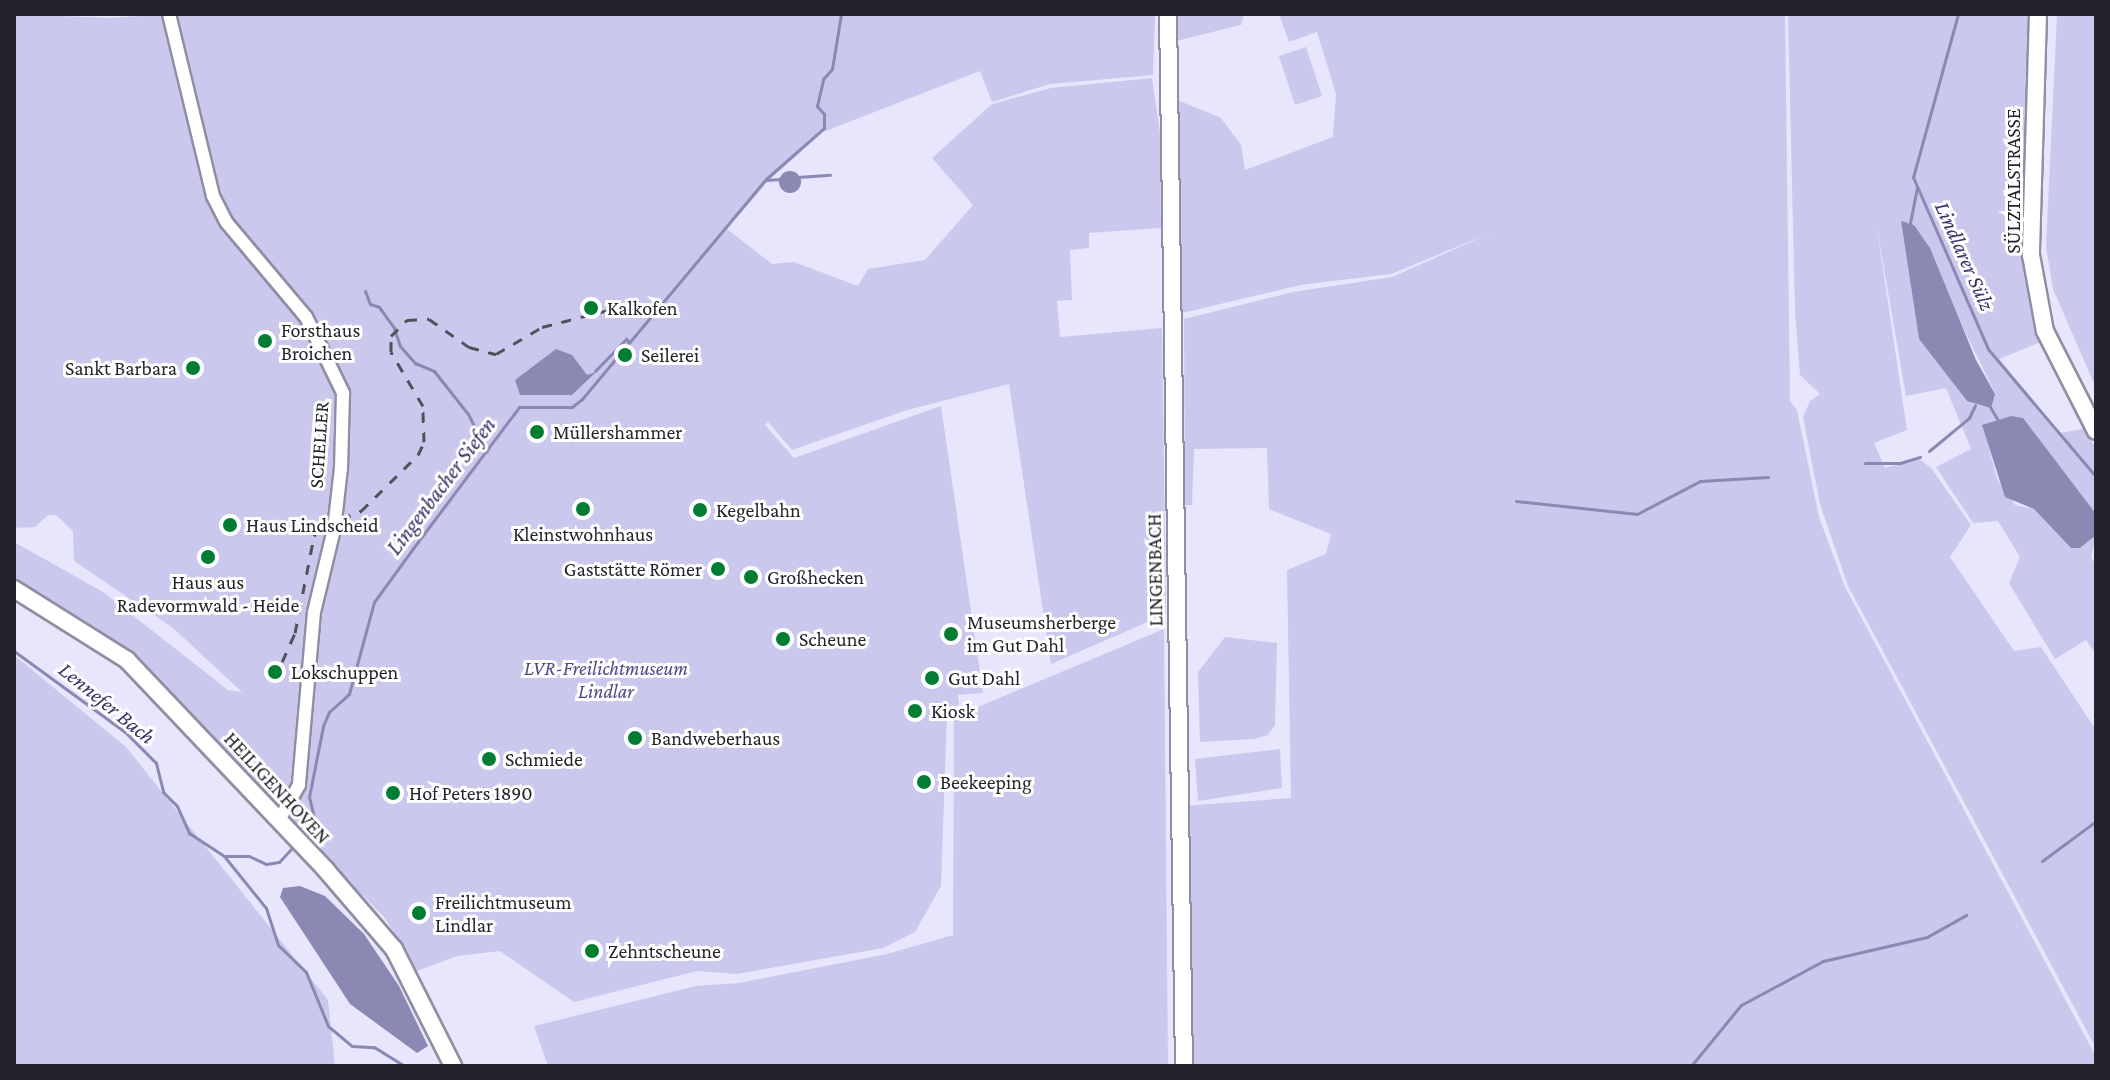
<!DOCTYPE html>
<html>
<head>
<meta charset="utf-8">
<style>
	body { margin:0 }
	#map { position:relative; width:2110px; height:1080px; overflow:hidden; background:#e7e6fc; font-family:"Crimson Pro",serif }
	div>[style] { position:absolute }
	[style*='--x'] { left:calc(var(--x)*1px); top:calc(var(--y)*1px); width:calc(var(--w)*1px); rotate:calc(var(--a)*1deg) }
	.green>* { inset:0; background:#cac8ec }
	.water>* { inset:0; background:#8b88b3 }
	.round { border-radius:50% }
	.stream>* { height:3px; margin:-1.5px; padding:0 1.5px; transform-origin:1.5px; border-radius:1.5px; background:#8b88b3 }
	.roads { filter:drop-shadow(2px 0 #8f8ea2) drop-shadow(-2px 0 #8f8ea2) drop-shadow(0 2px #8f8ea2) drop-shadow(0 -2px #8f8ea2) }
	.street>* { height:12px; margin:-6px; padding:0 6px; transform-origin:6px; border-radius:6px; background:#fff }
	.secondary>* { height:16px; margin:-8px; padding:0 8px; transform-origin:8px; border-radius:8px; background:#fff }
	.rail>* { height:3px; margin-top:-1.5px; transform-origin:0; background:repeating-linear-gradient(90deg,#51515c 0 10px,transparent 0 20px) }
	.dots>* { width:22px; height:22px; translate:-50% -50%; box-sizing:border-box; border:4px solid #fff; border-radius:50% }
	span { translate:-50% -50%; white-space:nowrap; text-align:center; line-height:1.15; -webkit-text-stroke:6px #fff; paint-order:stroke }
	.street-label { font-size:20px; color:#23232b }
	.poi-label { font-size:20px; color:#23232b }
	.left { translate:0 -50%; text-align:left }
	.right { translate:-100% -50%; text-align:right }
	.park-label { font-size:20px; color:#504983; font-style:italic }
	.water-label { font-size:22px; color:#3a326a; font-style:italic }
	.frame { position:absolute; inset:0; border:16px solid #23232b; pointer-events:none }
</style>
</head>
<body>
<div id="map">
	<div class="green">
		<div style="clip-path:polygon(14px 14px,110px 18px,167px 14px,206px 185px,303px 317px,339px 394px,332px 508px,293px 787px,278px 807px,163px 684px,121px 648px,14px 583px,14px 542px,103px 592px,228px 690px,242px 692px,173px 628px,74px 561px,73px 531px,56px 515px,48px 515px,35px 527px,14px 528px)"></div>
		<div style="clip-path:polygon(171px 14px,1155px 14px,1153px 75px,1050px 84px,992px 102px,980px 71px,823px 132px,770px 179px,727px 229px,772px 264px,794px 262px,858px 286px,868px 269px,925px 260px,973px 205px,932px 158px,992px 104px,1051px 88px,1152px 78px,1160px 133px,1161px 228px,1089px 233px,1089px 248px,1070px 250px,1072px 300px,1057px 301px,1060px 337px,1162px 328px,1166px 614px,1051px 664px,1009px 384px,907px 410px,792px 450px,768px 422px,765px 425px,794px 458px,941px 406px,983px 693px,958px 695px,959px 704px,947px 713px,941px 886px,915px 932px,883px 948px,737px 974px,697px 971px,574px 1002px,500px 951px,457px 956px,417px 971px,385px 918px,286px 818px,303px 792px,347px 393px,309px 312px,236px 229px,218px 196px)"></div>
		<div style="clip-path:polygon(1171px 14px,1244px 14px,1241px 25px,1172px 42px)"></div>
		<div style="clip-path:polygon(1279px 14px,1785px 14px,1790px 401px,1797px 410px,1819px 517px,1845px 587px,2096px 1057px,2096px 1066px,1188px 1066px,1183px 806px,1291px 798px,1287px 570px,1326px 554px,1331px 534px,1269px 509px,1267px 448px,1194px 449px,1192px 505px,1185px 505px,1184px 319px,1293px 292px,1392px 277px,1493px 232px,1391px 274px,1301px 285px,1178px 314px,1175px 99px,1221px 118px,1241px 145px,1245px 170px,1333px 137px,1336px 94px,1317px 32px,1289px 42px)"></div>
		<div style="clip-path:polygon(evenodd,1788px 14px,2031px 14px,2022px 253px,2041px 342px,1999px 359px,2060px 433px,2083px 429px,2096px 448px,2096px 514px,2011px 416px,1983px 425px,1997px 479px,2015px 505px,2034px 509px,2071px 548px,2080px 548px,2096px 535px,2091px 558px,2096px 565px,2096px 654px,2086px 640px,2055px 659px,2009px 583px,2020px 557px,1998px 521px,1973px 523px,1936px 467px,1971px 449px,1946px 388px,1906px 396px,1876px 222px,1907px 430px,1874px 443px,1885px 468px,1919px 459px,1931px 468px,1971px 525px,1950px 557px,2014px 651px,2041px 647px,2096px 730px,2096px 1048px,1848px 586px,1820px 504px,1803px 417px,1810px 401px,1820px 394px,1800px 375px,1795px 311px,1788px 14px,1901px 221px,1954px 309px,1995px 393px,1967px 401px,1919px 339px,1901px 221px)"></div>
		<div style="clip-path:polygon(2057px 14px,2096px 14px,2096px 388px,2053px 289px,2046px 247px)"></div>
		<div style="clip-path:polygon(1306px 47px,1322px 96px,1295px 105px,1279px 56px)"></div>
		<div style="clip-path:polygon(1164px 629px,1168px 1066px,548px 1066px,534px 1026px,696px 986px,739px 983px,887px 954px,953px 935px,954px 717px)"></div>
		<div style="clip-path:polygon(1225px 637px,1277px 643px,1275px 725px,1268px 735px,1254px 739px,1200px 742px,1198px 672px)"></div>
		<div style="clip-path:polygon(14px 655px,126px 747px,328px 1000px,335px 1066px,14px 1066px)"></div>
		<div style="clip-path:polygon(1280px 749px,1282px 788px,1198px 801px,1195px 759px)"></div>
	</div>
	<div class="water">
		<div class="round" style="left:779px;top:171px;width:22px;height:22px"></div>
		<div style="clip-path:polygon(1901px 221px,1914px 225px,1930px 248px,1976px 360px,1995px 394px,1991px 408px,1967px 401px,1919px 339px)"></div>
		<div style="clip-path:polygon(556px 349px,572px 355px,587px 375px,596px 372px,572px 395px,520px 395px,515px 380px)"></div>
		<div style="clip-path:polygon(2011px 416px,2023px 418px,2096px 514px,2096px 535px,2080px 548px,2071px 548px,2034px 509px,2005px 497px,1982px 425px)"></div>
		<div style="clip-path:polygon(300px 886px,325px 896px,364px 934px,399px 986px,428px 1046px,417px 1053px,350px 1004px,280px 897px,283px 888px)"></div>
	</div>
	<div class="stream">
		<div style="--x:1958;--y:14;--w:169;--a:105.4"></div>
		<div style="--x:1913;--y:177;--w:188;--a:66.4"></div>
		<div style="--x:1988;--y:349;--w:167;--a:49.8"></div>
		<div style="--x:798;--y:177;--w:32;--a:-4"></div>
		<div style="--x:766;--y:179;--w:77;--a:-41.3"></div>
		<div style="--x:824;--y:128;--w:14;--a:-90"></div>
		<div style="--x:824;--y:114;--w:11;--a:-131"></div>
		<div style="--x:817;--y:106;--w:28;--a:-77"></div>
		<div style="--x:823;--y:79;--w:13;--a:-48"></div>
		<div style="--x:832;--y:69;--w:56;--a:-80.7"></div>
		<div style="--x:1910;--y:223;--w:36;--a:-79"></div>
		<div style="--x:365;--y:291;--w:14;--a:69"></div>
		<div style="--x:370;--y:304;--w:9;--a:18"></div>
		<div style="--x:379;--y:307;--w:26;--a:54"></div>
		<div style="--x:394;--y:328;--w:19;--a:72"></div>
		<div style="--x:400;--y:346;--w:23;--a:49"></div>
		<div style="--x:415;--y:363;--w:21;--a:23"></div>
		<div style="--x:434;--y:371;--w:55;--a:51.7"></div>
		<div style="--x:468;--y:414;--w:42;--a:63.4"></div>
		<div style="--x:595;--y:371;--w:45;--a:-45.9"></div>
		<div style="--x:626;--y:339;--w:4;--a:45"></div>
		<div style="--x:1990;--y:407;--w:17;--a:59"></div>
		<div style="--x:1929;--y:451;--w:52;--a:-39.5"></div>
		<div style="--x:1969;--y:418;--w:14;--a:-65"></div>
		<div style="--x:1865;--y:463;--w:35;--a:0"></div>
		<div style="--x:1900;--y:463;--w:21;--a:-17"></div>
		<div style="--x:1516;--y:501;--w:122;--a:6.1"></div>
		<div style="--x:1637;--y:514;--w:71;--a:-27.6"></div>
		<div style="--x:1700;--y:481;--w:68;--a:-3.4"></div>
		<div style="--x:14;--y:651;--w:137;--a:36.1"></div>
		<div style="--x:125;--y:732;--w:44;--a:45"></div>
		<div style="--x:156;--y:763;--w:30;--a:76"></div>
		<div style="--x:163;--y:792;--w:20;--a:45"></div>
		<div style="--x:177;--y:806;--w:30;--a:66"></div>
		<div style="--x:189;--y:833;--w:42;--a:33.3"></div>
		<div style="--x:224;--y:856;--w:67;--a:51.1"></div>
		<div style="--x:266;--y:908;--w:39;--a:72"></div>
		<div style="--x:278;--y:945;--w:39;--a:44"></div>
		<div style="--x:306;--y:972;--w:58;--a:67.8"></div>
		<div style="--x:328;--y:1026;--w:31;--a:40"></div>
		<div style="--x:352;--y:1046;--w:22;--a:3"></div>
		<div style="--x:374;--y:1047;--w:36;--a:32"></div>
		<div style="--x:314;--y:818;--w:22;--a:-103"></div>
		<div style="--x:309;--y:797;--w:72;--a:-78.8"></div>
		<div style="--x:323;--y:726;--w:15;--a:-67"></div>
		<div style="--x:329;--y:712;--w:27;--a:-42"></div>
		<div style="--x:349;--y:694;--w:95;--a:-74.8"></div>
		<div style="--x:374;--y:602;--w:63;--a:-54"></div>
		<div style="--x:411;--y:551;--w:180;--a:-53.1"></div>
		<div style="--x:519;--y:407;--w:53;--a:0"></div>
		<div style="--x:572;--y:407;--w:13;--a:-39"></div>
		<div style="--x:582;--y:399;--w:285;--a:-50.1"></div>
		<div style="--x:765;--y:180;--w:17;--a:-3"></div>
		<div style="--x:307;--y:836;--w:12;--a:-66"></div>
		<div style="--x:224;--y:856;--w:25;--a:0"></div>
		<div style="--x:249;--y:856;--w:19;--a:25"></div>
		<div style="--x:266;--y:864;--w:13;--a:-9"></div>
		<div style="--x:279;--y:862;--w:18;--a:-47"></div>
		<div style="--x:2042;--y:861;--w:67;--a:-36.5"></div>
		<div style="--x:1691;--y:1066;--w:79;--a:-50.7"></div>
		<div style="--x:1741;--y:1005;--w:93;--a:-28.2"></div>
		<div style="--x:1823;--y:961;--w:107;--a:-13"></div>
		<div style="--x:1927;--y:937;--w:45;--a:-29.4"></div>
	</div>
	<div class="roads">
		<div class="street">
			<div style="--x:169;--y:14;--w:187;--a:76.4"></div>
			<div style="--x:213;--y:196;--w:30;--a:63"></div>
			<div style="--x:227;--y:223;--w:123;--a:50"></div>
			<div style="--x:306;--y:317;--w:85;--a:64"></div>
			<div style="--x:343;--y:393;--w:75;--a:91.5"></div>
			<div style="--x:341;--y:468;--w:61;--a:96.5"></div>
			<div style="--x:334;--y:529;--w:85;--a:103.5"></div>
			<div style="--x:314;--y:612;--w:174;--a:95"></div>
			<div style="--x:299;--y:785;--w:40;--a:119.7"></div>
		</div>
		<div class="secondary">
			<div style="--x:1168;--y:14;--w:1052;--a:89.13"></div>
			<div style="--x:2038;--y:14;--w:241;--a:91.7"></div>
			<div style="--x:2031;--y:255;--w:77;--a:79.6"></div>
			<div style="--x:2045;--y:331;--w:112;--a:63"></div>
			<div style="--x:14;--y:589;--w:133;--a:32.1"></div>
			<div style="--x:127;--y:660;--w:289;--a:46.5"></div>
			<div style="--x:326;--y:870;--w:104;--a:49.3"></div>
			<div style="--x:394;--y:949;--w:131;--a:63.2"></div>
		</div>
	</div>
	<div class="rail">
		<div style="--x:341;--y:519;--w:22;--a:-22"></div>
		<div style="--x:361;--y:511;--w:80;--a:-44.5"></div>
		<div style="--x:418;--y:455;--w:14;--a:-65"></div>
		<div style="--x:424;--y:442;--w:36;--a:-92"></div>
		<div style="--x:423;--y:406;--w:63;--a:-120.7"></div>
		<div style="--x:391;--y:352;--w:16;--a:-90"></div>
		<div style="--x:391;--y:336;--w:23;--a:-45"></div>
		<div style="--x:407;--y:320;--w:22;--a:-3"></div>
		<div style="--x:429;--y:319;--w:49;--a:35"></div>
		<div style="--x:469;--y:347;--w:28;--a:15"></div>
		<div style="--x:496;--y:354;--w:53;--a:-30.4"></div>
		<div style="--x:542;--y:327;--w:72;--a:-14.4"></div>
		<div style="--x:274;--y:680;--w:51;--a:-65.9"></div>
		<div style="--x:295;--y:633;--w:99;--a:-78.9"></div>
		<div style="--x:314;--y:536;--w:17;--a:-57"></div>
	</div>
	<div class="dots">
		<div style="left:591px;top:308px;background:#007c33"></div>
		<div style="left:265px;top:341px;background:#007c33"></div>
		<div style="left:625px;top:355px;background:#007c33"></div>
		<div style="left:193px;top:368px;background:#007c33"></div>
		<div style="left:537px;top:432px;background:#007c33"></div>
		<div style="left:583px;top:509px;background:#007c33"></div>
		<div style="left:700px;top:510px;background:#007c33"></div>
		<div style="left:230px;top:525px;background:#007c33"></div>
		<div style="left:208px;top:557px;background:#007c33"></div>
		<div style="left:718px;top:569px;background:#007c33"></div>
		<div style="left:751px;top:577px;background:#007c33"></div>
		<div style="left:951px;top:634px;background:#007c33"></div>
		<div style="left:783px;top:639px;background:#007c33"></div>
		<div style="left:275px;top:672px;background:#007c33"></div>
		<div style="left:932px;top:678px;background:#007c33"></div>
		<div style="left:915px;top:711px;background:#007c33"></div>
		<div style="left:635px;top:738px;background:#007c33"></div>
		<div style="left:489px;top:759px;background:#007c33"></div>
		<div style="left:924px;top:782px;background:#007c33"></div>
		<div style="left:393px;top:793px;background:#007c33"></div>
		<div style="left:419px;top:913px;background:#007c33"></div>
		<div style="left:592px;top:951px;background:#007c33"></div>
	</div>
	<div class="street-label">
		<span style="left:2013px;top:181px;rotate:-90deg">SÜLZTALSTRASSE</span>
		<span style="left:319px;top:445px;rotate:-86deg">SCHELLER</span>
		<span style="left:1155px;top:570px;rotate:-91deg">LINGENBACH</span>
		<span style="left:277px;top:788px;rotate:47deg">HEILIGENHOVEN</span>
	</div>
	<div class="poi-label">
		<span class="left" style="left:607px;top:308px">Kalkofen</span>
		<span class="left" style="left:281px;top:342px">Forsthaus<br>Broichen</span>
		<span class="left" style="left:641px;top:355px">Seilerei</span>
		<span class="right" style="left:177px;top:368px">Sankt Barbara</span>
		<span class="left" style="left:553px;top:432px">Müllershammer</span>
		<span class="left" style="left:716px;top:510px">Kegelbahn</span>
		<span class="left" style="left:246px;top:525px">Haus Lindscheid</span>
		<span style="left:583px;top:534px">Kleinstwohnhaus</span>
		<span class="right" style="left:702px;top:569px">Gaststätte Römer</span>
		<span class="left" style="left:767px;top:577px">Großhecken</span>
		<span style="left:208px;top:594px">Haus aus<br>Radevormwald - Heide</span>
		<span class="left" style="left:967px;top:634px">Museumsherberge<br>im Gut Dahl</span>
		<span class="left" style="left:799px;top:639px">Scheune</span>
		<span class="left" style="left:291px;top:672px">Lokschuppen</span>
		<span class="left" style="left:948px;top:678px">Gut Dahl</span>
		<span class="left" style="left:931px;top:711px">Kiosk</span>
		<span class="left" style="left:651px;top:738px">Bandweberhaus</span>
		<span class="left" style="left:505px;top:759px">Schmiede</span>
		<span class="left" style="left:940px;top:782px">Beekeeping</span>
		<span class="left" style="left:409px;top:793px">Hof Peters 1890</span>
		<span class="left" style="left:435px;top:914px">Freilichtmuseum<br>Lindlar</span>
		<span class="left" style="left:608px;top:951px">Zehntscheune</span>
	</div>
	<div class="park-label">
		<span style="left:606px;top:680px">LVR-Freilichtmuseum<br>Lindlar</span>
	</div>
	<div class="water-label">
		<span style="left:1965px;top:256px;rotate:66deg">Lindlarer Sülz</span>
		<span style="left:441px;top:486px;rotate:-53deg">Lingenbacher Siefen</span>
		<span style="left:107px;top:703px;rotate:39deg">Lennefer Bach</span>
	</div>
	<div class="frame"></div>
</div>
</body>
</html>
